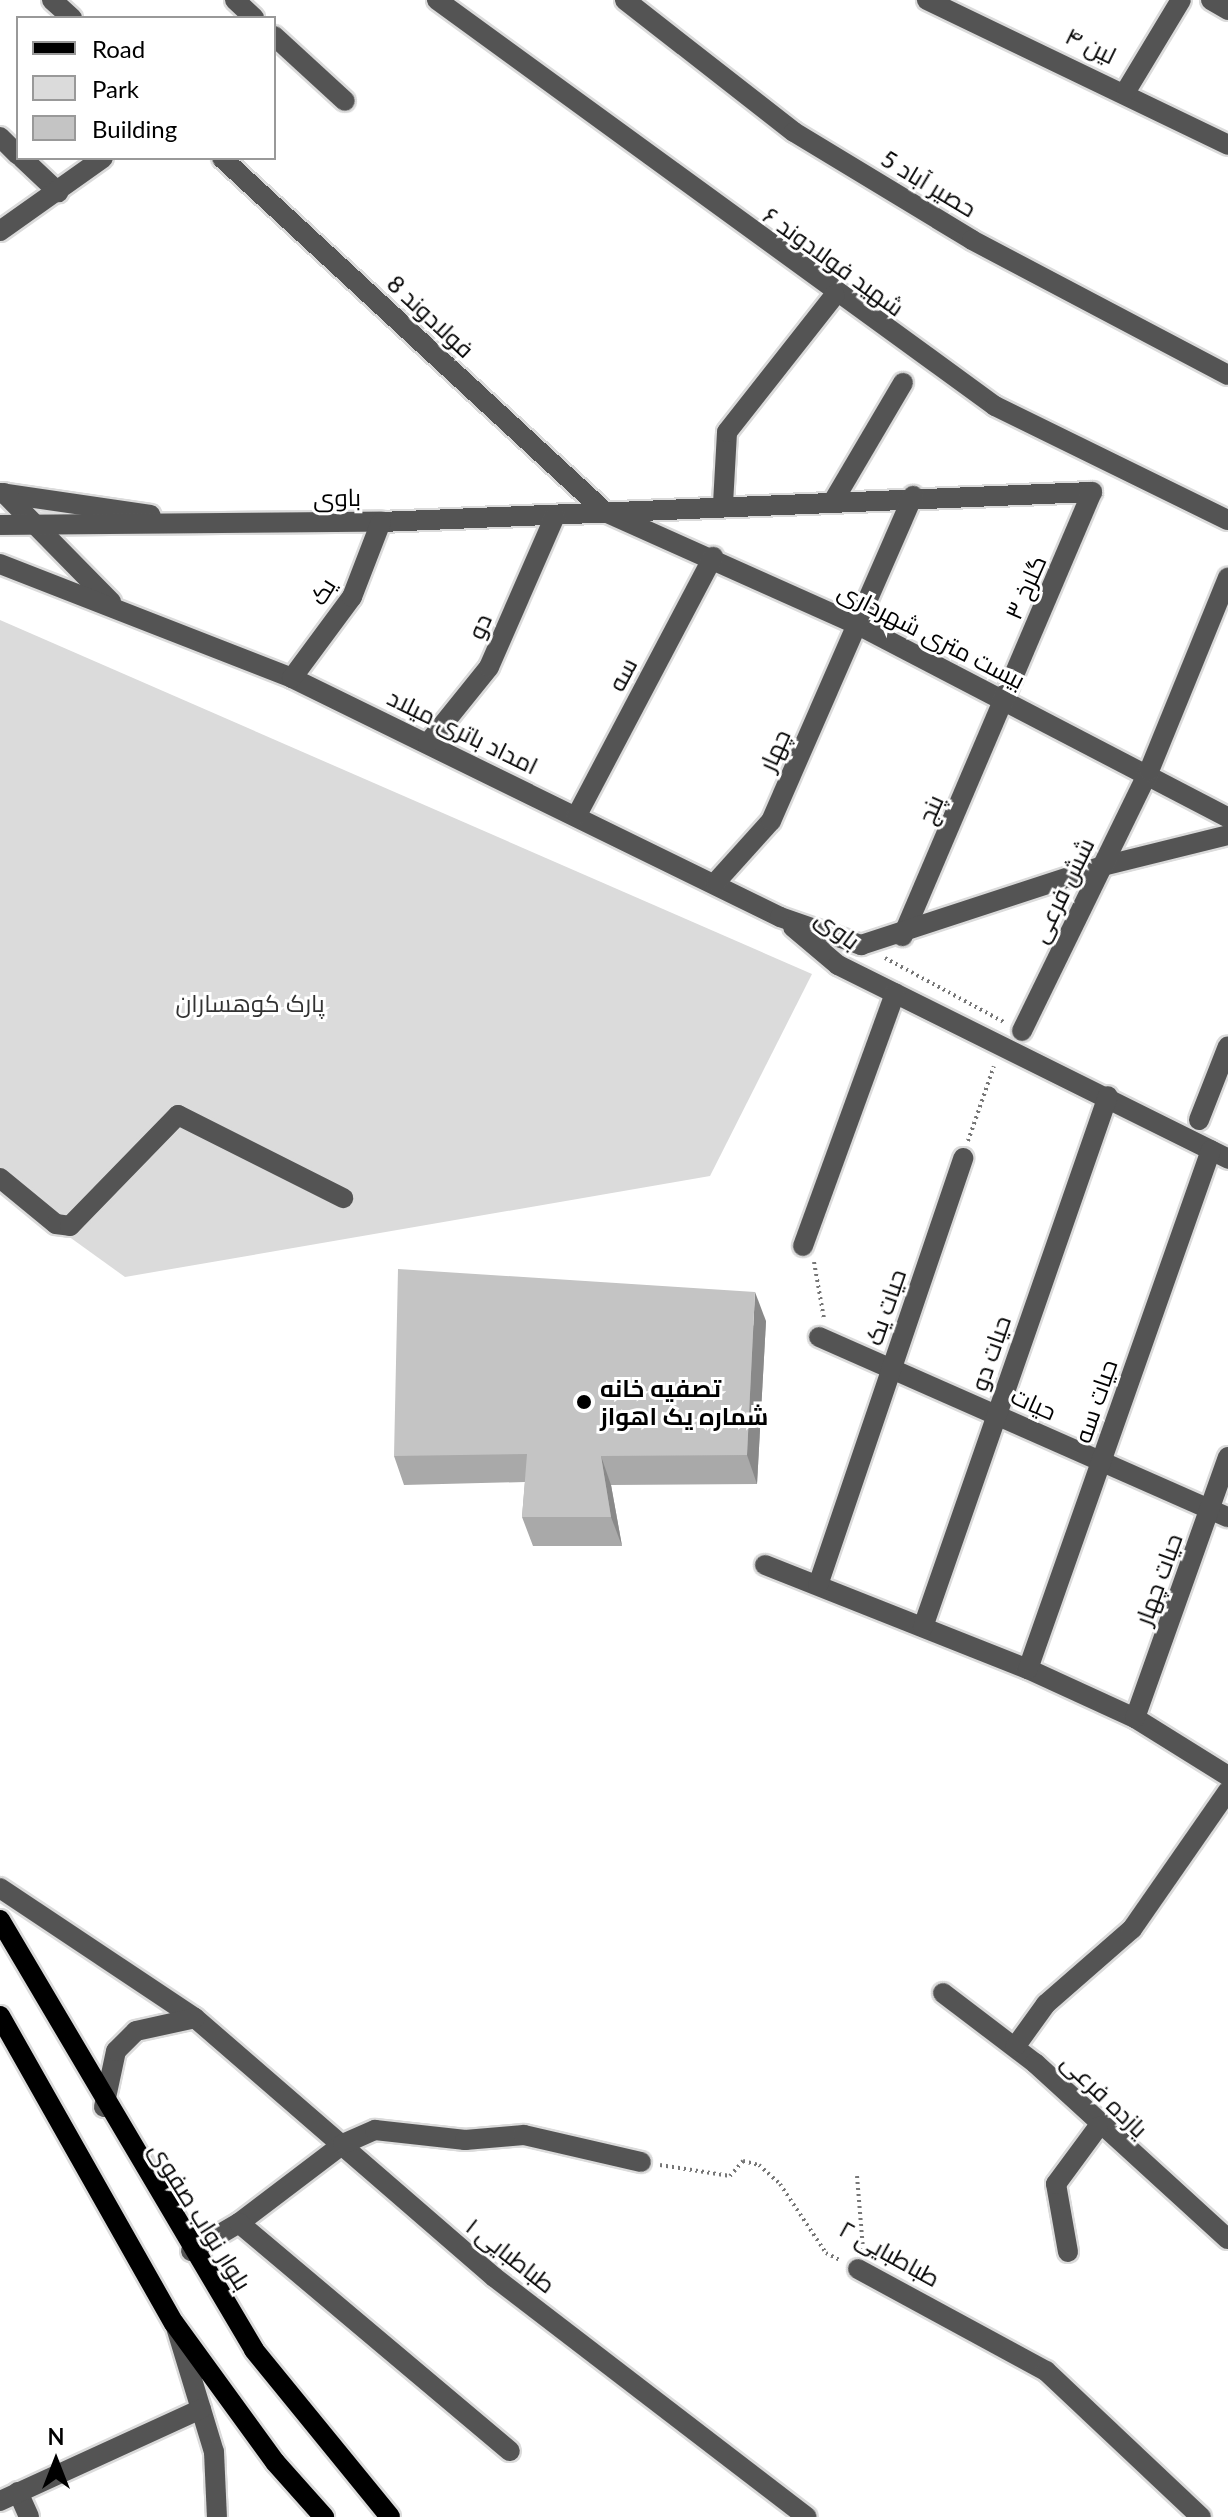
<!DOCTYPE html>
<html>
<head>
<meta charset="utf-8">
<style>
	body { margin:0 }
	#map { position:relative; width:1228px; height:2517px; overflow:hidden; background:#fff; font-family:Lato,Cairo,sans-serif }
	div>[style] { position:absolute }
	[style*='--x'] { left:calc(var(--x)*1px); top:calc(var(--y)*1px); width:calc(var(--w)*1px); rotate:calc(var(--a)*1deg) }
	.green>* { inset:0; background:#dbdbdb }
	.path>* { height:4px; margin-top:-2px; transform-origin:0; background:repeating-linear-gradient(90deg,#767676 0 2px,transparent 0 6px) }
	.roads { filter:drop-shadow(2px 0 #dbdbdb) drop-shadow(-2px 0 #dbdbdb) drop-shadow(0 2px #dbdbdb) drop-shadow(0 -2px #dbdbdb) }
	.minor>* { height:20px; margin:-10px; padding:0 10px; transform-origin:10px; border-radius:10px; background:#545454 }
	.major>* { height:20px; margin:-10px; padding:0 10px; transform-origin:10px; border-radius:10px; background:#000 }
	.wall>* { inset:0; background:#a9a9a9 }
	.shaded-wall>* { inset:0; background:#898989 }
	.building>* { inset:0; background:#c4c4c4 }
	.dots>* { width:22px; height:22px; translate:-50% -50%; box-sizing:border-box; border:4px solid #fff; border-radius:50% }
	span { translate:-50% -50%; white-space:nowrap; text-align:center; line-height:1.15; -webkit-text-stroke:6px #fff; paint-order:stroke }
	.street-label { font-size:24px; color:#000 }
	.park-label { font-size:24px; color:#323232 }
	.poi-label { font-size:24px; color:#000; font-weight:700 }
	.left { translate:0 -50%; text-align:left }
	.legend { position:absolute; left:16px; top:16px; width:260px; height:144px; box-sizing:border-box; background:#fff; border:2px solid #999; margin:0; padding:10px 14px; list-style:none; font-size:24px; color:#000 }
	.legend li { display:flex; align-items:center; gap:16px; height:40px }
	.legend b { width:40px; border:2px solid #999 }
	.north { position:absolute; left:16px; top:2421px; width:80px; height:80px; -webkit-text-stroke:6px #fff; paint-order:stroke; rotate:0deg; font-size:22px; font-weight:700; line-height:32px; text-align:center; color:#000 }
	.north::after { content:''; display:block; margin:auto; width:28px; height:36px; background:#000; clip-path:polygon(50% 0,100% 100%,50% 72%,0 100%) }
</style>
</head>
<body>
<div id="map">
	<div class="green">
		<div style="clip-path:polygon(0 620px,812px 974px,710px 1176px,125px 1277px,0 1187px)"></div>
	</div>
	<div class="path">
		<div style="--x:885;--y:958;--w:135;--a:28.3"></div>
		<div style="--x:968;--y:1141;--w:79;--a:-70.9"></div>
		<div style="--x:814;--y:1262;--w:58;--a:80"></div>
		<div style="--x:660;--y:2165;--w:71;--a:8.9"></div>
		<div style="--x:730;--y:2176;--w:20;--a:-49"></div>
		<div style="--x:743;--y:2161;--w:16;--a:14"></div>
		<div style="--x:759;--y:2165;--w:28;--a:42"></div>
		<div style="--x:780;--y:2184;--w:83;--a:56.3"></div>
		<div style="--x:826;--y:2253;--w:16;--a:27"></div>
		<div style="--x:857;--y:2176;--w:73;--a:85.3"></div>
	</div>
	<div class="roads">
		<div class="minor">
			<div style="--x:52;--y:0;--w:27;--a:42"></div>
			<div style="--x:235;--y:0;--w:26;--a:43"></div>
			<div style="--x:437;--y:0;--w:690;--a:36.04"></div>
			<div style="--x:995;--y:406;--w:259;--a:26.1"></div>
			<div style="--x:625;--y:0;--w:214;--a:38"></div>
			<div style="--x:794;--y:132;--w:208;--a:31.2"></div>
			<div style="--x:972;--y:240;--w:289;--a:27.8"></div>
			<div style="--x:927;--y:0;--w:334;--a:25.7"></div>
			<div style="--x:1211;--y:0;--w:20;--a:30"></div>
			<div style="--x:274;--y:36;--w:96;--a:42.5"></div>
			<div style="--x:1126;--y:91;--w:106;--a:-58.9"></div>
			<div style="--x:0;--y:137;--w:25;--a:45"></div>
			<div style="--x:22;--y:158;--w:50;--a:43.4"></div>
			<div style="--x:222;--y:158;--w:522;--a:42.75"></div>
			<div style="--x:605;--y:512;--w:277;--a:24.1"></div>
			<div style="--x:858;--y:625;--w:417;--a:27.5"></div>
			<div style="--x:0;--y:231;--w:126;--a:-35.3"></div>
			<div style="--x:0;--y:493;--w:152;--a:8.3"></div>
			<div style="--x:4;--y:493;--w:153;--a:45.5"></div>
			<div style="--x:834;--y:500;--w:136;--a:-59.5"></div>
			<div style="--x:723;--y:504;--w:72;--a:-86.8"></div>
			<div style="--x:727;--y:432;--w:174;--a:-51.8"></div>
			<div style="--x:0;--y:525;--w:381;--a:-0.5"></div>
			<div style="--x:381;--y:522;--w:712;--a:-2.42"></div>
			<div style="--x:1092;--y:492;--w:483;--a:113.1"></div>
			<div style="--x:0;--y:564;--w:313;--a:21.3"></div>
			<div style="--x:292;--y:678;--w:543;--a:26.09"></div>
			<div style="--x:780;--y:917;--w:86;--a:19.1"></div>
			<div style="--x:861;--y:945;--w:255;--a:-18.1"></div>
			<div style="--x:1103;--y:866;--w:129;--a:-13.9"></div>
			<div style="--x:292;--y:678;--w:101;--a:-53.5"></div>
			<div style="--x:352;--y:597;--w:80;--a:-68.9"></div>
			<div style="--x:428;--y:743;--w:97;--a:-51.2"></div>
			<div style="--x:489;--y:667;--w:165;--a:-66.4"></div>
			<div style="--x:577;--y:815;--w:292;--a:-62.2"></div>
			<div style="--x:716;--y:882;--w:82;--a:-48"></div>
			<div style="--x:771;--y:821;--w:355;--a:-66.4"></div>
			<div style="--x:793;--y:927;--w:59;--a:40.2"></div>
			<div style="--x:838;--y:965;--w:436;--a:26.4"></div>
			<div style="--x:1022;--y:1031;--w:289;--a:-64"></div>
			<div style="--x:1149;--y:771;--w:209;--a:-67.8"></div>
			<div style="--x:1199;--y:1120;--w:79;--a:-68.6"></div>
			<div style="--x:0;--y:1178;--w:72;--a:39.4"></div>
			<div style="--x:56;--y:1224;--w:14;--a:8"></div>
			<div style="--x:70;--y:1226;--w:155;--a:-45.8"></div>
			<div style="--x:178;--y:1115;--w:185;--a:26.7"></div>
			<div style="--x:803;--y:1246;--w:269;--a:-70"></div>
			<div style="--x:819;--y:1337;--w:447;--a:23.8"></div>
			<div style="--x:765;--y:1565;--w:283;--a:21.6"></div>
			<div style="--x:1028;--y:1669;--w:118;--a:24.6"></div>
			<div style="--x:1135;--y:1718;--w:110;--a:31.9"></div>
			<div style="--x:818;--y:1585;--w:451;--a:-71.2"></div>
			<div style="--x:923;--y:1627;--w:562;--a:-70.79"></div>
			<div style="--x:1028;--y:1669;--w:550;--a:-70.58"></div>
			<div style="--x:1135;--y:1718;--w:277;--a:-70.4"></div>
			<div style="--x:0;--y:1888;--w:234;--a:33.7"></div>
			<div style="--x:195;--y:2018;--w:396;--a:40.9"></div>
			<div style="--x:494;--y:2277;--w:394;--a:37.5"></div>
			<div style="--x:943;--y:1993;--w:116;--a:37.3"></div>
			<div style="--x:1035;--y:2063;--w:261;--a:42.4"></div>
			<div style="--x:1015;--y:2047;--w:53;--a:-54.2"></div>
			<div style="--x:1046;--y:2004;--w:114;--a:-41.1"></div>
			<div style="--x:1132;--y:1929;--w:168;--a:-55.2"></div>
			<div style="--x:104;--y:2107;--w:57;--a:-77.9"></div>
			<div style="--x:116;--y:2051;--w:28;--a:-45"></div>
			<div style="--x:136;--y:2031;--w:60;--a:-12.4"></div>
			<div style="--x:239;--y:2223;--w:131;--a:-37.2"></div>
			<div style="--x:343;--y:2144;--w:35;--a:-24"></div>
			<div style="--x:375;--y:2130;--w:91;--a:6.3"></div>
			<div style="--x:465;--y:2140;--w:59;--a:-4.8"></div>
			<div style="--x:524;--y:2135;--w:120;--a:13"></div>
			<div style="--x:191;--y:2251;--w:56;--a:-30.3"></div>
			<div style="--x:239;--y:2223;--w:354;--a:40.1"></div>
			<div style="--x:1068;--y:2252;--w:69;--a:-100"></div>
			<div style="--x:1056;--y:2184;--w:71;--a:-53.6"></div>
			<div style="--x:858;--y:2269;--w:214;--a:28.5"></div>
			<div style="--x:1046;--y:2371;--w:213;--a:43.3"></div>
			<div style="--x:176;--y:2327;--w:131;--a:73.1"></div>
			<div style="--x:214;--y:2452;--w:65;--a:87.4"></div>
			<div style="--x:18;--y:2492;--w:27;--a:66"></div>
			<div style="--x:0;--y:2501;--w:221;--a:-24.6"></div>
		</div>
		<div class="major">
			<div style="--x:0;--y:1920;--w:499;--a:59.4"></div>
			<div style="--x:254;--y:2350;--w:215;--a:50.8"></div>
			<div style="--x:0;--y:2016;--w:353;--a:60.5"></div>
			<div style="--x:174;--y:2323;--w:172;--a:54"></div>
			<div style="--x:275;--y:2462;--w:74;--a:48.3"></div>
		</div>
	</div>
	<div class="wall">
		<div style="clip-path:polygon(766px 1321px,757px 1484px,611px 1485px,622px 1546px,533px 1546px,522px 1517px,525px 1482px,404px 1485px,394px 1456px)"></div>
	</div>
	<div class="shaded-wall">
		<div style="clip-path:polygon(755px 1292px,766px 1321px,757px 1484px,747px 1455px)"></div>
		<div style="clip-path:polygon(601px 1456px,611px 1485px,622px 1546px,611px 1517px)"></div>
	</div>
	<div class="building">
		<div style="clip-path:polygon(398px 1269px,755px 1292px,747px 1455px,601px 1456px,611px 1517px,522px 1517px,527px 1454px,394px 1456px)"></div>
	</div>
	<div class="dots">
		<div style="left:584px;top:1402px;background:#000"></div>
	</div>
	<div class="street-label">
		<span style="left:1091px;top:45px;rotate:26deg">لین ۴</span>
		<span style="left:929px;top:183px;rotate:31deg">حصیر آباد 5</span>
		<span style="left:834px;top:261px;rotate:36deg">شهید فولادوند ۶</span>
		<span style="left:431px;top:316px;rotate:43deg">فولادوند 8</span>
		<span style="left:337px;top:497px;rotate:-1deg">باوی</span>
		<span style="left:1025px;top:587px;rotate:-66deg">گلرخ ۳</span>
		<span style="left:322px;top:591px;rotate:-58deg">یک</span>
		<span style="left:479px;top:626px;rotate:-66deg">دو</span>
		<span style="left:932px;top:635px;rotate:27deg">بیست متری شهرداری</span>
		<span style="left:622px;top:674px;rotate:-62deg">سه</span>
		<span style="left:463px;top:731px;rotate:26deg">امداد باتری میلاد</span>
		<span style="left:774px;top:750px;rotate:-66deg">چهار</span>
		<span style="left:930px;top:809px;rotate:-66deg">پنج</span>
		<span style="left:1062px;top:890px;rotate:-64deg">شش فرعی</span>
		<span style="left:838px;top:929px;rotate:37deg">باوی</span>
		<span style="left:885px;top:1307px;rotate:-71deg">حیات یک</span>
		<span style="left:990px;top:1353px;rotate:-71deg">حیات دو</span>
		<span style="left:1095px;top:1401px;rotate:-71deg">حیات سه</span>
		<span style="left:1034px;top:1403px;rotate:24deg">حیات</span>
		<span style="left:1158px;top:1579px;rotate:-70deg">حیات چهار</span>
		<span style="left:1105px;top:2095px;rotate:44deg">یازده فرعی</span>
		<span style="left:201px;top:2216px;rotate:58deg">بلوار نواب صفوی</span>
		<span style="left:890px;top:2253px;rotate:29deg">طباطبایی ۲</span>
		<span style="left:511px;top:2255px;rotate:38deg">طباطبایی ۱</span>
	</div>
	<div class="park-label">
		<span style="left:250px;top:1003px">پارک کوهساران</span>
	</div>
	<div class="poi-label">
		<span class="left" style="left:600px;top:1402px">تصفیه خانه<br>شماره یک اهواز</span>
	</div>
	<ul class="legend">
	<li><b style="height:10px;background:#000"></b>Road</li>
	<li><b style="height:22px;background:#dbdbdb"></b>Park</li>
	<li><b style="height:22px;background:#c4c4c4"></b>Building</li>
	</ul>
	<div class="north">N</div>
</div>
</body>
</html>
